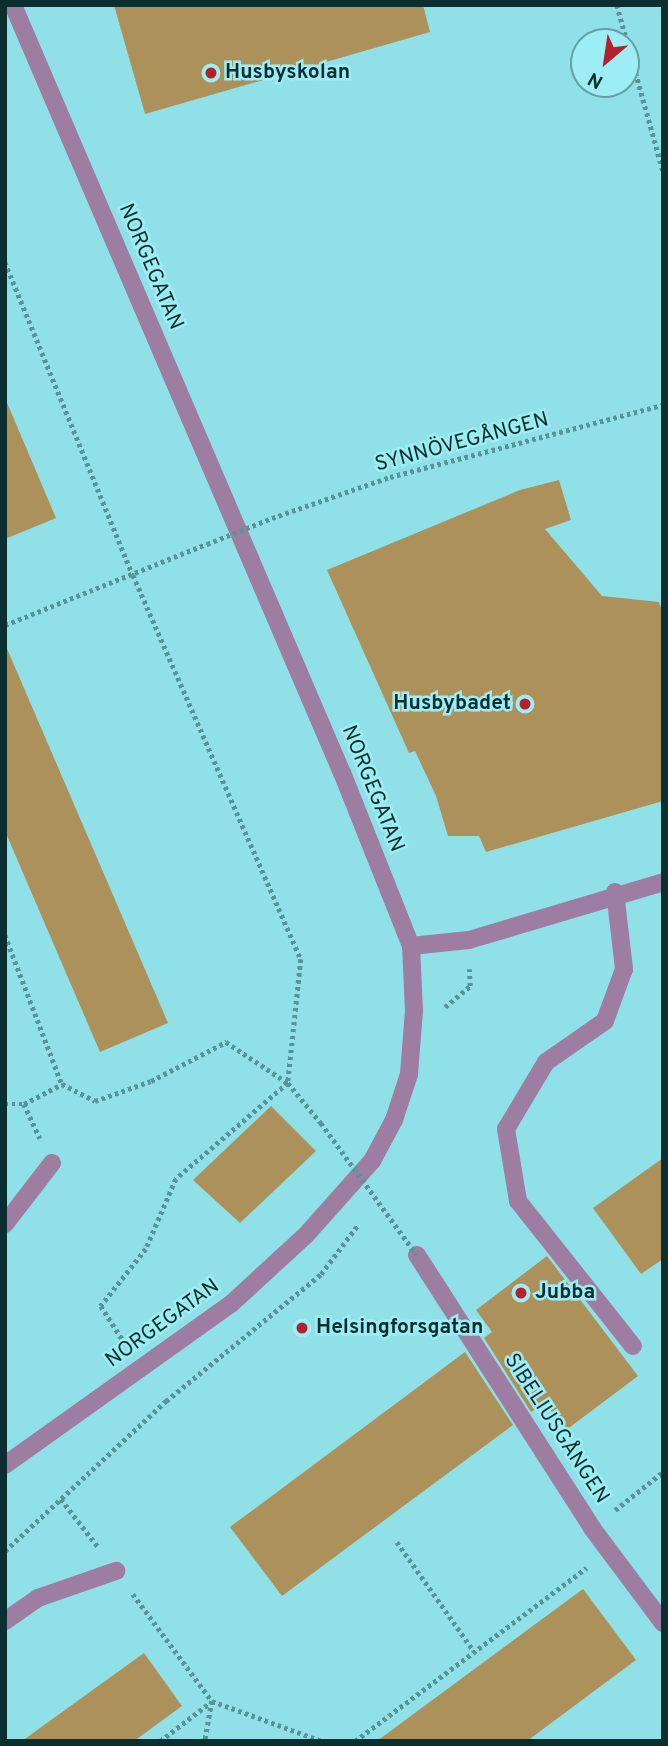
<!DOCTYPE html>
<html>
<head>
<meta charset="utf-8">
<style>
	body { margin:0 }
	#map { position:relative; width:668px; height:1746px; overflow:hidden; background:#90e0e7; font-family:Overpass,sans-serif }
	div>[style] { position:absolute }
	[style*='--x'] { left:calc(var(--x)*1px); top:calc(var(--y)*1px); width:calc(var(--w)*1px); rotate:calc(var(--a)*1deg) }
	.building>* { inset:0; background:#ad915b }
	.path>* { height:4.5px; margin-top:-2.25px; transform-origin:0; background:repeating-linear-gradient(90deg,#57949a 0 3.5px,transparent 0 7px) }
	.service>* { height:18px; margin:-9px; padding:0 9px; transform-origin:9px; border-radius:9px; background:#9e7da2 }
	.pedestrian>* { height:18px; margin:-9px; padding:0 9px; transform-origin:9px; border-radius:9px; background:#9e7da2 }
	.minor>* { height:18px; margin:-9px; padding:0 9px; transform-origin:9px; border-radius:9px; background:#9e7da2 }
	.tertiary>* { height:18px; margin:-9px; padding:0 9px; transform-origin:9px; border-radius:9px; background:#9e7da2 }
	.path-bridge>* { height:4.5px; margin-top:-2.25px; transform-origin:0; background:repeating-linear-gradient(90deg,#57949a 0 3.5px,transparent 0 7px) }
	.dots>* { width:19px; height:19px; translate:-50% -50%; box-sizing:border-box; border:4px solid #9dedf4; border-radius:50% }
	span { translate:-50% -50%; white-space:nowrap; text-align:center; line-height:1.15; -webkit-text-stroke:5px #9dedf4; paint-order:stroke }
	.poi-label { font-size:21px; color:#0b2e31; font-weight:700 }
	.left { translate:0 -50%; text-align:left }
	.right { translate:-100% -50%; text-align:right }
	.street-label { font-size:21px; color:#0b2e31 }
	.frame { position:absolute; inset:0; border:7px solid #0b2e31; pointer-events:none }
	.north { position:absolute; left:570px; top:28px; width:70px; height:70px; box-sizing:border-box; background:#9dedf4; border:2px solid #63a1a6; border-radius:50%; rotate:209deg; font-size:19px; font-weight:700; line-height:28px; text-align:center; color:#0b2e31 }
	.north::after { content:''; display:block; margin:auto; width:24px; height:32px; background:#b3212e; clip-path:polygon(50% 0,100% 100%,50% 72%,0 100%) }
</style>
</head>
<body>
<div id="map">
	<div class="building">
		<div style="clip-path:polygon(114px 5px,423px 5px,430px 32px,145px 114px)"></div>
		<div style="clip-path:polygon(5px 398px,56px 518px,5px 539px)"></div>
		<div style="clip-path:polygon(559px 480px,571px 520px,545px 529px,602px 596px,659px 602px,663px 614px,663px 801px,486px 852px,479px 836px,448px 836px,436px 796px,415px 751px,409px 753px,327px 570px,520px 490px)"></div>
		<div style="clip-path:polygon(5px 644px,168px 1023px,100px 1052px,5px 831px)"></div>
		<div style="clip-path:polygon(271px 1106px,316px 1151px,240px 1223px,193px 1180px)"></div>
		<div style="clip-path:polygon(663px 1158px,663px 1259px,641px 1274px,593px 1208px)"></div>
		<div style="clip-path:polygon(547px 1256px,638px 1376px,566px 1430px,544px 1402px,531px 1412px,484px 1338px,492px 1332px,476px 1310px)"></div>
		<div style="clip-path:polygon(465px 1352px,513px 1425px,282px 1596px,230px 1527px)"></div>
		<div style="clip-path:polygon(583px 1589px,636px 1660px,527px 1741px,377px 1741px)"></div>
		<div style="clip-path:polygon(144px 1653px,182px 1706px,134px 1741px,22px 1741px)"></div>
	</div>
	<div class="path">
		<div style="--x:617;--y:5;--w:172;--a:74.5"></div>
		<div style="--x:5;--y:262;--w:338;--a:67.8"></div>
		<div style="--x:133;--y:575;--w:419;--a:66.4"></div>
		<div style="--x:301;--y:959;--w:125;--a:96"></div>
		<div style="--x:288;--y:1083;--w:52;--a:50.5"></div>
		<div style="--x:272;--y:518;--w:125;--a:-19.2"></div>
		<div style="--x:390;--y:477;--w:282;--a:-14.8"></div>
		<div style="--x:5;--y:625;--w:218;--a:-21.9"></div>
		<div style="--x:5;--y:935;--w:160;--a:69.1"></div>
		<div style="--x:445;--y:1007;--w:33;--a:-40"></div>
		<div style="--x:470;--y:986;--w:17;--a:-93"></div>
		<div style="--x:5;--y:1104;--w:19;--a:0"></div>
		<div style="--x:24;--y:1104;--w:43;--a:-27.8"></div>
		<div style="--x:62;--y:1084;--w:37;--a:27"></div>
		<div style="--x:95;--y:1101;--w:59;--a:-19.7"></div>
		<div style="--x:151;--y:1081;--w:85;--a:-27.5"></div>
		<div style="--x:226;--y:1042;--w:74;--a:33.5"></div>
		<div style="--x:288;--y:1083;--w:148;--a:139.4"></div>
		<div style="--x:176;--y:1179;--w:76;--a:113.2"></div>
		<div style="--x:146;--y:1249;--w:73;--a:128.3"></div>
		<div style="--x:101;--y:1306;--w:46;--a:57.3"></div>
		<div style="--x:24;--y:1104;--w:38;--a:65"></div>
		<div style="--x:61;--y:1499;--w:62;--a:52.2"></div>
		<div style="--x:615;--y:1510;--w:61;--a:-38.4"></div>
		<div style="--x:397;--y:1542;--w:133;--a:54.8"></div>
		<div style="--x:5;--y:1551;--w:220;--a:-43"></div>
		<div style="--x:166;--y:1401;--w:200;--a:-39.3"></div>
		<div style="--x:321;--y:1274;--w:60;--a:-53.1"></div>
		<div style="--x:133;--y:1594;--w:133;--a:53.6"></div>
		<div style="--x:212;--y:1701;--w:41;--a:99.9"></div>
		<div style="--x:212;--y:1701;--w:117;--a:20"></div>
		<div style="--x:160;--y:1741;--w:64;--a:-37.4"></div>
		<div style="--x:355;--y:1741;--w:289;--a:-36.8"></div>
	</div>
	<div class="service">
		<div style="--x:615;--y:892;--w:78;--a:83.3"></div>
		<div style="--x:624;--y:969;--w:55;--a:110.1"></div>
		<div style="--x:605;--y:1021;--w:72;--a:145.2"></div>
		<div style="--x:546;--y:1062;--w:78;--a:120.8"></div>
		<div style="--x:506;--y:1129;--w:73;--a:80.5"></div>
		<div style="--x:518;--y:1201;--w:185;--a:51.6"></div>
	</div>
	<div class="pedestrian">
		<div style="--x:417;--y:1255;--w:324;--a:57.3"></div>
		<div style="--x:592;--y:1528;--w:119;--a:53.2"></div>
	</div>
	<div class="minor">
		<div style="--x:411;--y:946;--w:58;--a:-5.9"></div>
		<div style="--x:469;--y:940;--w:202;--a:-16.6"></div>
		<div style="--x:5;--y:1224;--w:77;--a:-52.4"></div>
		<div style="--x:5;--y:1621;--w:40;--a:-34.9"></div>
		<div style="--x:38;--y:1598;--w:83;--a:-19.1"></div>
	</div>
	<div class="tertiary">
		<div style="--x:5;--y:1465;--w:279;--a:-35.5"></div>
		<div style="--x:232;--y:1303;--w:100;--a:-42.6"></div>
		<div style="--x:306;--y:1235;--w:99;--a:-48.3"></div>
		<div style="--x:372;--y:1161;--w:47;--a:-61.8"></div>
		<div style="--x:394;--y:1120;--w:48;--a:-71.9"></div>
		<div style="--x:409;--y:1074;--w:63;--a:-85.5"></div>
		<div style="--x:414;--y:1011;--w:65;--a:-92.6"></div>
		<div style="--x:411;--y:946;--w:186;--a:-111.7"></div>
		<div style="--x:342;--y:773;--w:836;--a:-113.19"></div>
	</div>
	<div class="path-bridge">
		<div style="--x:207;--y:544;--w:70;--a:-21.8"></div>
		<div style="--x:321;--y:1123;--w:163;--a:54"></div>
	</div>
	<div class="dots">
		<div style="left:211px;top:73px;background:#b3212e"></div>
		<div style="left:525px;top:704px;background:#b3212e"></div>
		<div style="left:521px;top:1293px;background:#b3212e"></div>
		<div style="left:302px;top:1328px;background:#b3212e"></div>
	</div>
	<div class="poi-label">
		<span class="left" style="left:225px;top:73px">Husbyskolan</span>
		<span class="right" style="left:511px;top:704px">Husbybadet</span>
		<span class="left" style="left:535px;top:1293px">Jubba</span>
		<span class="left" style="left:316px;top:1328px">Helsingforsgatan</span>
	</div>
	<div class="street-label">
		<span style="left:150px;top:267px;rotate:67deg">NORGEGATAN</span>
		<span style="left:462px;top:443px;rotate:-15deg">SYNNÖVEGÅNGEN</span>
		<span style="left:372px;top:789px;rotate:68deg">NORGEGATAN</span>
		<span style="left:163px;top:1324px;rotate:-36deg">NORGEGATAN</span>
		<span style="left:556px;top:1429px;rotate:57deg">SIBELIUSGÅNGEN</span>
	</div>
	<div class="frame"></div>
	<div class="north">N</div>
</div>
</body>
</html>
